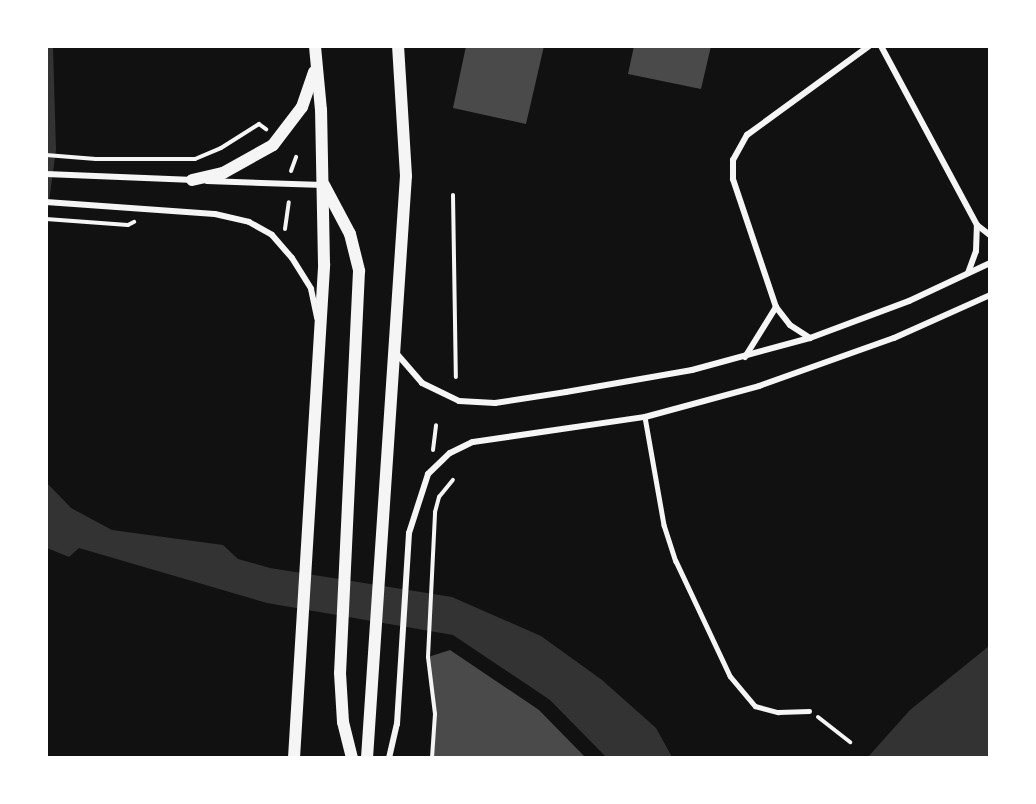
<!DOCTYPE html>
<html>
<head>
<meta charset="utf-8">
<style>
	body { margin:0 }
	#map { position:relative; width:1036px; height:804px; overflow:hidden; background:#111; font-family:Quicksand,sans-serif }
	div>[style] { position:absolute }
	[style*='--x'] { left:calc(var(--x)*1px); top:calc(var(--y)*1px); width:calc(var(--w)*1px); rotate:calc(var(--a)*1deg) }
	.water>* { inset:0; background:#333 }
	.building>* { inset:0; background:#4a4a4a }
	.path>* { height:4px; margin:-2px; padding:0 2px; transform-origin:2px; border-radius:2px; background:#f5f5f5 }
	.service>* { height:4.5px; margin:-2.25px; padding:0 2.25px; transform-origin:2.25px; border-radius:2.25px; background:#f5f5f5 }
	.minor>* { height:6px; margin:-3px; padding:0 3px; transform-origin:3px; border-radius:3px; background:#f5f5f5 }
	.secondary>* { height:12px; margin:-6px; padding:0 6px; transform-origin:6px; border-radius:6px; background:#f5f5f5 }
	span { translate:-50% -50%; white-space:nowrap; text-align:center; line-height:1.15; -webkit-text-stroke:6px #fff; paint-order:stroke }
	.frame { position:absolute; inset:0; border:48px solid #fff; pointer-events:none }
</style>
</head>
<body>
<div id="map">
	<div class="water">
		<div style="clip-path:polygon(53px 46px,56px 150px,47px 216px,46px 47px)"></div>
		<div style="clip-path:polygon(46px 482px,71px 508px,112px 530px,223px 545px,238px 559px,270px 568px,452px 597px,541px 636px,602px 680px,656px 728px,672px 757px,606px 757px,550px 700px,453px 635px,267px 603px,79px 548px,69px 557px,47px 548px)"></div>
		<div style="clip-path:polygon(989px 646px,989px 757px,868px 757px,910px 710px)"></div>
	</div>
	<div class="building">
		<div style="clip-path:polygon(466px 46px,544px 46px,526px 124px,453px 108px)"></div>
		<div style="clip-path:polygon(634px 46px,711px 46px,701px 89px,628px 74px)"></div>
		<div style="clip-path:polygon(450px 650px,539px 710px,586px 758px,432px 758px,435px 714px,428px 657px)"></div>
	</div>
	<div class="path">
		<div style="--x:46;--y:155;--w:50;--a:4.6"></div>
		<div style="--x:96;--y:159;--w:99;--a:0"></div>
		<div style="--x:195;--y:159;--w:28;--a:-23"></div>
		<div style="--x:221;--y:148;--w:45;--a:-32.3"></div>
		<div style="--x:259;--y:124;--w:9;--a:36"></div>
		<div style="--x:291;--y:171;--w:15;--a:-70"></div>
		<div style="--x:453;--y:195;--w:182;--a:89.1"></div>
		<div style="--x:46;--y:219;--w:82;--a:4.2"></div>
		<div style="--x:128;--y:225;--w:7;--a:-27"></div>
		<div style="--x:285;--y:229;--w:27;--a:-82"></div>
		<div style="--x:433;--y:450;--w:25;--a:-83"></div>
		<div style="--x:818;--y:717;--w:41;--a:38"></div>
		<div style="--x:432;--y:758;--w:44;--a:-86.1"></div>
		<div style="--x:435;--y:714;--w:57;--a:-97"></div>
		<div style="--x:428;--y:657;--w:145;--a:-87.2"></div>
		<div style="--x:435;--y:512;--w:16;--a:-75"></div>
		<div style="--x:439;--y:497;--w:22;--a:-51"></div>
	</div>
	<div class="service">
		<div style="--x:645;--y:417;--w:110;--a:80"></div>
		<div style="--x:664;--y:525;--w:38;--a:72"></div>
		<div style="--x:676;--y:561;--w:127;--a:64.8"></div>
		<div style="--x:730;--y:676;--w:39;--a:50"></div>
		<div style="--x:755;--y:706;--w:24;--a:15"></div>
		<div style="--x:778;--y:712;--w:31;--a:-2"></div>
	</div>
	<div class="minor">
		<div style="--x:881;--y:46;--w:203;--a:61.8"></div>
		<div style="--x:977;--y:225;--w:16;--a:38"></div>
		<div style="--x:46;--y:174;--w:148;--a:2.3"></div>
		<div style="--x:207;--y:181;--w:116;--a:2"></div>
		<div style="--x:46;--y:202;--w:169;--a:4.1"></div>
		<div style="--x:215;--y:214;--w:35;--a:13"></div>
		<div style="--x:249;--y:222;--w:26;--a:29"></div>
		<div style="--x:272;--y:235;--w:30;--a:49"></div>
		<div style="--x:292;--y:258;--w:36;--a:58"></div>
		<div style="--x:311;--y:289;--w:30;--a:78"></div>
		<div style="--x:968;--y:273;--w:23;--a:-70"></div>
		<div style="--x:976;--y:251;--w:26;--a:-88"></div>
		<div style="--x:810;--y:338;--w:24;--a:-147"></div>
		<div style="--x:790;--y:325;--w:23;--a:-128"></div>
		<div style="--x:776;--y:307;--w:135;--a:-108.6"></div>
		<div style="--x:733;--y:179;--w:19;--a:-90"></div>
		<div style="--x:733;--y:160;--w:29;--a:-61"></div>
		<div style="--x:747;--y:135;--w:151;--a:-36.1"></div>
		<div style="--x:397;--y:354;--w:38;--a:49"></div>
		<div style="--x:422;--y:383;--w:41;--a:25.9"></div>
		<div style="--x:459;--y:401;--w:36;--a:3"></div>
		<div style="--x:495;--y:403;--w:72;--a:-8.8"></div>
		<div style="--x:566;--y:392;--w:128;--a:-9.9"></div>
		<div style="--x:692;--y:370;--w:122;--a:-15.2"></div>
		<div style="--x:810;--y:338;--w:106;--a:-20.5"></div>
		<div style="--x:909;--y:301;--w:89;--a:-25.1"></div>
		<div style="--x:745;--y:357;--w:59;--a:-58.2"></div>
		<div style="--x:389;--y:758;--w:35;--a:-77"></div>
		<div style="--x:397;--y:724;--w:191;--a:-86.4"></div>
		<div style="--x:409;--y:533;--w:62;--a:-72.1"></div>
		<div style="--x:428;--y:474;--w:30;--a:-44"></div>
		<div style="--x:450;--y:453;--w:25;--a:-26"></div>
		<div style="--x:473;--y:442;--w:174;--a:-8.3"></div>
		<div style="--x:645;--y:417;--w:118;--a:-15.2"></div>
		<div style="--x:759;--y:386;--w:143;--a:-19.6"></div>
		<div style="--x:894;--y:338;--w:105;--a:-24.1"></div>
	</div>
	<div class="secondary">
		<div style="--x:192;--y:180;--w:32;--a:-13"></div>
		<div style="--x:223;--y:173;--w:57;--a:-29.2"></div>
		<div style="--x:273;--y:145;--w:48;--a:-52.7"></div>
		<div style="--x:302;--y:107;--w:37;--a:-71"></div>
		<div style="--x:324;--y:185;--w:55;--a:62"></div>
		<div style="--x:350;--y:234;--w:38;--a:76"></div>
		<div style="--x:359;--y:271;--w:402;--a:92.7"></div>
		<div style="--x:340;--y:673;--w:49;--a:86.5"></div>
		<div style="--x:343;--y:722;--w:37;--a:76"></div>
		<div style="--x:294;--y:758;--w:495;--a:-86.5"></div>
		<div style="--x:324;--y:264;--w:154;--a:-91.1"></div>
		<div style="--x:321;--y:110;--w:64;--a:-95.4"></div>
		<div style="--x:367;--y:758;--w:583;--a:-86.17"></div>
		<div style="--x:406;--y:176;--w:130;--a:-93.5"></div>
	</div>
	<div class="frame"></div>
</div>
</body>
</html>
